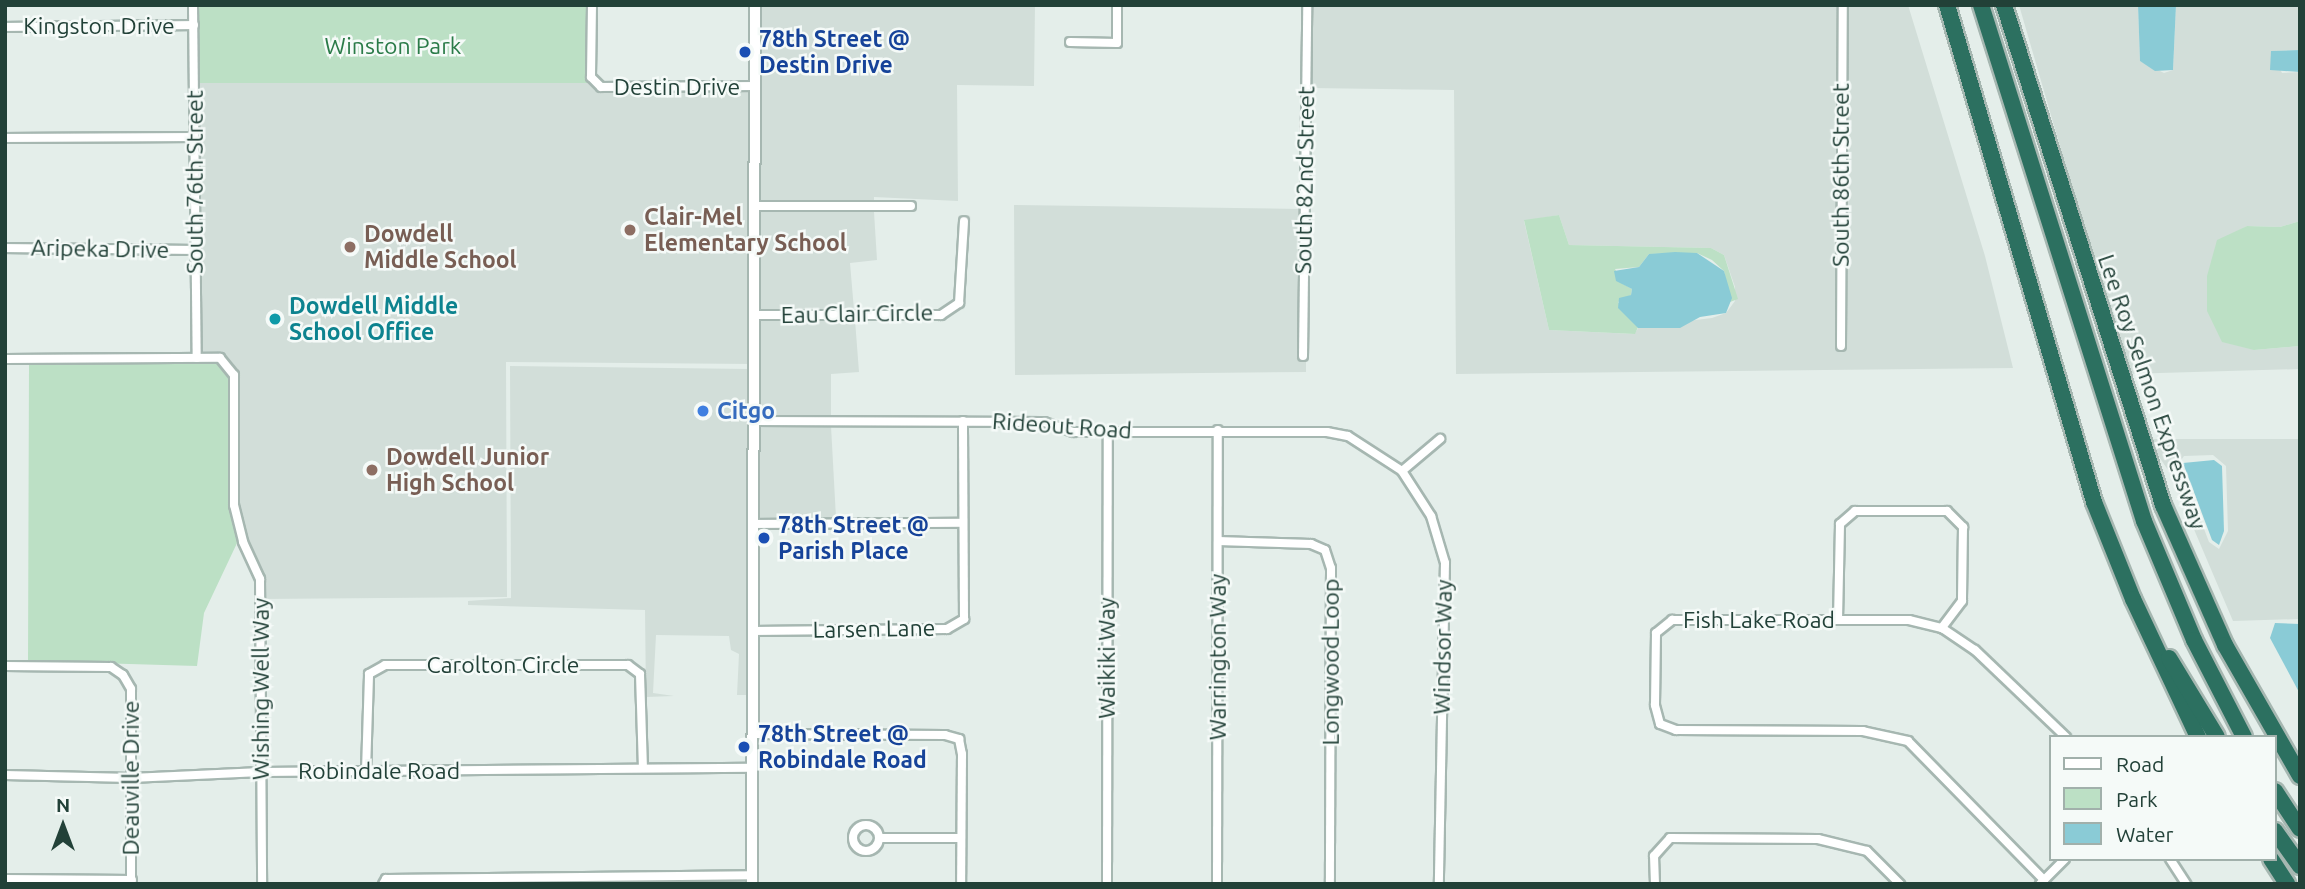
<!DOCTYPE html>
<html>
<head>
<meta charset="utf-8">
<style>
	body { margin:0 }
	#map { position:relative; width:2305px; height:889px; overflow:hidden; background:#e4eeea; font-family:Ubuntu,sans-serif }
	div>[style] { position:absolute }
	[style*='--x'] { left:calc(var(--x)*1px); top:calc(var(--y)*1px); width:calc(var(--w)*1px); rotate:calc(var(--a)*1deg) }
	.built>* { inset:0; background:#d2ded9 }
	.green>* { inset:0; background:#bce0c5 }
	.water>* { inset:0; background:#8acbd6 }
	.roads { filter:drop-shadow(2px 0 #a6b7b1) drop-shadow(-2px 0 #a6b7b1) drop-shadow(0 2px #a6b7b1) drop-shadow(0 -2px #a6b7b1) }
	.minor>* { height:8px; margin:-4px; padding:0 4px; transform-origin:4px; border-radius:4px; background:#fff }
	.minor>.ring { margin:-4px; padding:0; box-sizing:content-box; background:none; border:8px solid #fff; border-radius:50% }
	.tertiary>* { height:10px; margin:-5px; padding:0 5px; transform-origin:5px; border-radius:5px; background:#fff }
	.motorway>* { height:16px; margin:-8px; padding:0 8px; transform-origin:8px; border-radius:8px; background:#2c7060 }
	.dots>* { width:19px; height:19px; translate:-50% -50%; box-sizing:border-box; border:4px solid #f5faf8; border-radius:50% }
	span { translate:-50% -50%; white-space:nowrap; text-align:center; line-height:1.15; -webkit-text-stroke:5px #f5faf8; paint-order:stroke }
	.street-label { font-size:23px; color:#224138 }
	.transit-label { font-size:23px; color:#164399; font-weight:700 }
	.left { translate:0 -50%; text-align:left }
	.park-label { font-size:23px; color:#2a7b48 }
	.education-label { font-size:23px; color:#785e54; font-weight:700 }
	.culture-label { font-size:23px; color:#0d838f; font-weight:700 }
	.shop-label { font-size:23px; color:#366cbe; font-weight:700 }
	.frame { position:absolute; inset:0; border:7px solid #224138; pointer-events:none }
	.legend { position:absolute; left:2049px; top:735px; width:228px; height:126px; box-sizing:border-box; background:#f5faf8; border:2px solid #a1b0ab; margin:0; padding:9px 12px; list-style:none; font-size:21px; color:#224138 }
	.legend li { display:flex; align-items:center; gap:14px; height:35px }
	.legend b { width:35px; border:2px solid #a1b0ab }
	.north { position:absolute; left:28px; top:791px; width:70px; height:70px; -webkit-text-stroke:5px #f5faf8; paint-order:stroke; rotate:0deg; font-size:19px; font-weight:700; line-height:28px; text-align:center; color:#224138 }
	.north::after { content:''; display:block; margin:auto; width:24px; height:32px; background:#224138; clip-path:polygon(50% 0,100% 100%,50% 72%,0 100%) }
</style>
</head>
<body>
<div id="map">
	<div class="built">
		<div style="clip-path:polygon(760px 5px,1035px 5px,1034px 86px,957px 85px,958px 201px,874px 197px,874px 201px,760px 200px)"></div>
		<div style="clip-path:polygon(evenodd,1312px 5px,1838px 5px,1836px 350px,1845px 351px,1847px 5px,1908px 5px,1985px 256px,2013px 368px,1456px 374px,1454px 90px,1311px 88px,1312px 5px,1559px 215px,1569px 245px,1711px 248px,1724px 255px,1735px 287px,1735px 301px,1726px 313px,1712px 318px,1639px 327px,1634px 334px,1549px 330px,1524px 221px,1559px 215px)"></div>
		<div style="clip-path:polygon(2019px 5px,2138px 5px,2140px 61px,2164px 73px,2173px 70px,2176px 5px,2300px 5px,2300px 50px,2271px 51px,2282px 73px,2300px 72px,2300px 221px,2280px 227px,2247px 226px,2236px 232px,2254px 350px,2300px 346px,2300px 369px,2126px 374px)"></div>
		<div style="clip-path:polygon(591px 77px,601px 87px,754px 86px,754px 364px,506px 362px,507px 597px,260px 599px,260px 579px,234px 505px,234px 375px,220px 358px,197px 358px,194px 83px)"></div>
		<div style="clip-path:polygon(1014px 205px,1300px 209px,1298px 360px,1306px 361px,1306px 372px,1015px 375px)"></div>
		<div style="clip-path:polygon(760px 211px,874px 212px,877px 260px,850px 263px,854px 310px,759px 310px)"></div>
		<div style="clip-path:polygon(759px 320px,855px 320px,859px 372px,831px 374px,831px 415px,758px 415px)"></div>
		<div style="clip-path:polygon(510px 366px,749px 369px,747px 695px,737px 695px,739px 654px,731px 650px,729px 636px,656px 635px,653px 693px,674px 696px,646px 697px,645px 610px,468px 605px,468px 601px,511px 598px)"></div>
		<div style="clip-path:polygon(758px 426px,831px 426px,836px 518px,757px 519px)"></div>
		<div style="clip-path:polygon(evenodd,2147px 439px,2300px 439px,2300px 619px,2233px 621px,2170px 473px,2147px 439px,2213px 455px,2226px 466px,2228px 531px,2219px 549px,2209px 542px,2179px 463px,2184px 456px,2213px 455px)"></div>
	</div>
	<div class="green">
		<div style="clip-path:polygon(193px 5px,590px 5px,593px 83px,192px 83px)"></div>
		<div style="clip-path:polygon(1559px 215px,1569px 245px,1711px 248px,1724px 255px,1738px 299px,1730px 302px,1724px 271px,1712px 260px,1697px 253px,1649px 254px,1639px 267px,1615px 269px,1623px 284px,1632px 289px,1631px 295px,1618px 302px,1638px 327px,1635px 334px,1549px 330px,1524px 220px)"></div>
		<div style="clip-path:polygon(2300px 221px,2300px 346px,2254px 350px,2222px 342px,2207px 311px,2207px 276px,2217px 240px,2247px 226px,2280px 227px)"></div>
		<div style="clip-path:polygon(29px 364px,218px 364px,230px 377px,229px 505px,238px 541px,204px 613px,197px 666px,28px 661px)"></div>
	</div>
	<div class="water">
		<div style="clip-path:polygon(2138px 5px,2176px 5px,2173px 70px,2155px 71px,2140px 61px)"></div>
		<div style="clip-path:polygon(2300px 50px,2300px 72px,2270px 70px,2271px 51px)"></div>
		<div style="clip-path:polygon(1675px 252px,1697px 253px,1724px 271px,1732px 298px,1726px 313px,1700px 317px,1680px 328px,1638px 328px,1618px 308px,1619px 298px,1631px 295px,1632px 289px,1616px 281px,1614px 271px,1639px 267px,1649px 254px)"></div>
		<div style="clip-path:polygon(2214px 460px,2222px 466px,2224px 531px,2219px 545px,2212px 540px,2183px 463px)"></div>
		<div style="clip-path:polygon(2275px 623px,2300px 624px,2300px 694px,2270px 638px)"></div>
	</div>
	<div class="roads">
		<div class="minor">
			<div style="--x:193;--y:5;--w:353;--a:89.4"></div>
			<div style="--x:592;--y:5;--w:72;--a:90.8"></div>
			<div style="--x:591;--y:77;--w:14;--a:45"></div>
			<div style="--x:601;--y:87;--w:153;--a:-0.4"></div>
			<div style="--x:5;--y:27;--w:189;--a:-0.6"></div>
			<div style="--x:1070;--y:42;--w:47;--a:1.2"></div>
			<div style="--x:1117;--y:43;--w:38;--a:-90"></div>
			<div style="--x:5;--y:138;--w:189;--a:-0.3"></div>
			<div style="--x:755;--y:206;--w:156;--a:0"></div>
			<div style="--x:5;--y:248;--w:189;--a:0.6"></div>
			<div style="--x:755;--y:315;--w:186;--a:0"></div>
			<div style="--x:941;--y:315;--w:22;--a:-34"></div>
			<div style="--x:959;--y:303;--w:82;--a:-86.5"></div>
			<div style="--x:1841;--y:346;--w:341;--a:-89.7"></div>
			<div style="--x:1303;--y:356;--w:351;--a:-89.3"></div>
			<div style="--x:5;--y:359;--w:215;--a:-0.3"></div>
			<div style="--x:220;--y:358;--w:22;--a:51"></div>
			<div style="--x:234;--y:375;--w:130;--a:90"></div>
			<div style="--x:234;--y:505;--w:38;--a:76"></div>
			<div style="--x:243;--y:542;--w:41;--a:65.3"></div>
			<div style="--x:260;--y:579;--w:305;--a:89.6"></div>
			<div style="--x:754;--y:421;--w:290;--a:0.2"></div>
			<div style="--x:1044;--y:422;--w:31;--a:19"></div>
			<div style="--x:1073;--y:432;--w:254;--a:0"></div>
			<div style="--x:1327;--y:432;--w:21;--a:11"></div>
			<div style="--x:1348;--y:436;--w:64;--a:32.9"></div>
			<div style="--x:1402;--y:471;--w:54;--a:57.2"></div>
			<div style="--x:1431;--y:516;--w:49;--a:73.4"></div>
			<div style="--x:1445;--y:563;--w:321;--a:91.1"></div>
			<div style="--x:1402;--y:471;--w:50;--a:-40.1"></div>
			<div style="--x:752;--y:524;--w:211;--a:-0.3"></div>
			<div style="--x:1218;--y:541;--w:93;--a:1.8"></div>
			<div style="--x:1311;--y:544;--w:15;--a:23"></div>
			<div style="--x:1325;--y:550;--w:19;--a:72"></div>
			<div style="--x:1331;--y:568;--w:316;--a:90.2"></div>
			<div style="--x:1838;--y:620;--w:96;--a:-88.8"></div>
			<div style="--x:1840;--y:524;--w:20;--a:-41"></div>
			<div style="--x:1855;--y:511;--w:92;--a:0"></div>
			<div style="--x:1947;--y:511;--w:23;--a:45"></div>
			<div style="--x:1963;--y:527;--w:74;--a:90.8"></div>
			<div style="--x:1962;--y:601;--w:34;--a:127"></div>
			<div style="--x:752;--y:631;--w:195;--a:-0.6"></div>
			<div style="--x:947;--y:629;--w:20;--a:-30"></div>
			<div style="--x:964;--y:619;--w:198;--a:-90.3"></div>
			<div style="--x:5;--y:666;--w:106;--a:0.5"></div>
			<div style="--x:111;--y:667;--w:14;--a:34"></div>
			<div style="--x:123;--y:675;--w:16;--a:60"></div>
			<div style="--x:131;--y:689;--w:195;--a:90"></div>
			<div style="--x:752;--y:734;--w:193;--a:0.3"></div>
			<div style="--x:945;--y:735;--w:15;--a:16"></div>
			<div style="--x:959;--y:739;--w:15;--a:79"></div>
			<div style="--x:962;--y:754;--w:130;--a:90.4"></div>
			<div style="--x:366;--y:771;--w:97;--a:-88.2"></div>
			<div style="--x:369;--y:674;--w:18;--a:-29"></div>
			<div style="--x:385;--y:665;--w:243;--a:0"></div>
			<div style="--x:628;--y:665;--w:15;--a:37"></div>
			<div style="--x:640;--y:674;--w:94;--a:88.2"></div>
			<div style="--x:5;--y:775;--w:126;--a:1.4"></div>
			<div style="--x:131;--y:778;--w:130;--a:-2.6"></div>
			<div style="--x:261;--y:772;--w:491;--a:-0.5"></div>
			<div class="ring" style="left:853px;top:825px;width:18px;height:18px"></div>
			<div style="--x:880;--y:838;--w:81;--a:0"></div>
			<div style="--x:2170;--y:859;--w:30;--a:57"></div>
			<div style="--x:5;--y:879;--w:127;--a:0.5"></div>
			<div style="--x:2044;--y:880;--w:194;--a:-134.4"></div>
			<div style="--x:1908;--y:741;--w:46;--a:-167.5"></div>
			<div style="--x:1863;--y:731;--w:187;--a:-179.7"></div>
			<div style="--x:1676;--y:730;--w:17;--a:-159"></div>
			<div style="--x:1660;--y:724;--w:20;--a:-105"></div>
			<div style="--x:1655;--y:705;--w:72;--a:-89.2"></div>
			<div style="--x:1656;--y:633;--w:21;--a:-39"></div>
			<div style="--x:1672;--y:620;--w:237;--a:0"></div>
			<div style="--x:1909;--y:620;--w:34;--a:14"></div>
			<div style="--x:1942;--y:628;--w:40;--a:34"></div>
			<div style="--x:1975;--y:650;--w:126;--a:43.7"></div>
			<div style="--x:383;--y:884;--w:6;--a:-59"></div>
			<div style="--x:386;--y:879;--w:366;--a:-0.6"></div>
			<div style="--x:1107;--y:884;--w:452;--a:-89.9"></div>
			<div style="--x:1217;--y:884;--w:454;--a:-89.9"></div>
			<div style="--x:1655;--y:884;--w:28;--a:-92"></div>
			<div style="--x:1654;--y:856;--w:24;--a:-48"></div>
			<div style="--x:1670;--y:838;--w:148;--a:0.4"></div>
			<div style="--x:1818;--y:839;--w:50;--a:13.8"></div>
			<div style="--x:1867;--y:851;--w:47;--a:45"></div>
			<div style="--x:2040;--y:884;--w:35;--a:-45"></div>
		</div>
		<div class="tertiary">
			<div style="--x:752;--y:884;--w:879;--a:-89.8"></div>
		</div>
		<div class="motorway">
			<div style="--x:1947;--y:5;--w:518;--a:73.52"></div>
			<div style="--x:2094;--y:502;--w:105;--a:68.1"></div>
			<div style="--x:2133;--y:599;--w:153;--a:64.8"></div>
			<div style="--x:1981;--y:5;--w:541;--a:72.47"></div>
			<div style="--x:2144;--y:521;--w:129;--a:67.2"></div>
			<div style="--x:2194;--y:640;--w:109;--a:62.7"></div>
			<div style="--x:2004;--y:5;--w:525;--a:72.36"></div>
			<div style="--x:2163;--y:505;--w:153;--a:66.1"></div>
			<div style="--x:2225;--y:645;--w:151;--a:60.2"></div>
			<div style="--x:2169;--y:658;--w:92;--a:58.7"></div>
			<div style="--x:2275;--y:791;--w:45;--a:56.7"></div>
			<div style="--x:2275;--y:831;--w:43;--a:54.5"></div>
			<div style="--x:2271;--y:859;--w:30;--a:57"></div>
		</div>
	</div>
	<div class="dots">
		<div style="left:745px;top:52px;background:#1a4fb4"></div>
		<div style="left:630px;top:230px;background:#8d6e63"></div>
		<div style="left:350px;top:247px;background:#8d6e63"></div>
		<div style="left:275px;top:319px;background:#0f9aa8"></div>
		<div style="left:703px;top:411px;background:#3f7fe0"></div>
		<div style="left:372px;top:470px;background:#8d6e63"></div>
		<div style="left:764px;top:538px;background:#1a4fb4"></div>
		<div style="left:744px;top:747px;background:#1a4fb4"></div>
	</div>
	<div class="street-label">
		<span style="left:99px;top:26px">Kingston Drive</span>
		<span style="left:677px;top:87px">Destin Drive</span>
		<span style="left:1841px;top:175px;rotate:-90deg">South 86th Street</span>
		<span style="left:1305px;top:180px;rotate:-89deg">South 82nd Street</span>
		<span style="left:195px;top:182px;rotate:-90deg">South 76th Street</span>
		<span style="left:100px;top:249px;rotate:1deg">Aripeka Drive</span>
		<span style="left:857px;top:314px;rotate:-1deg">Eau Clair Circle</span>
		<span style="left:2152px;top:392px;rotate:71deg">Lee Roy Selmon Expressway</span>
		<span style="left:1062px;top:426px;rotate:4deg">Rideout Road</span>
		<span style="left:1759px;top:620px">Fish Lake Road</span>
		<span style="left:874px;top:629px;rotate:-1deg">Larsen Lane</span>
		<span style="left:1443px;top:647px;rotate:-89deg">Windsor Way</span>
		<span style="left:1218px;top:657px;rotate:-90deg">Warrington Way</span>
		<span style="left:1107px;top:658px;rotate:-90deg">Waikiki Way</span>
		<span style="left:1331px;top:662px;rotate:-90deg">Longwood Loop</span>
		<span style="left:503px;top:665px">Carolton Circle</span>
		<span style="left:261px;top:689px;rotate:-90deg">Wishing Well Way</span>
		<span style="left:379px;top:771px">Robindale Road</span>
		<span style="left:131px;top:778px;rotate:-90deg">Deauville Drive</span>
	</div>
	<div class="transit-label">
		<span class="left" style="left:759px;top:52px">78th Street @<br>Destin Drive</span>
		<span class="left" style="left:778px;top:538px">78th Street @<br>Parish Place</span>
		<span class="left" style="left:758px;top:747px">78th Street @<br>Robindale Road</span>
	</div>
	<div class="park-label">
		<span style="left:393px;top:46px">Winston Park</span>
	</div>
	<div class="education-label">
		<span class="left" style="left:644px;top:230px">Clair-Mel<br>Elementary School</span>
		<span class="left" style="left:364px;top:247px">Dowdell<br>Middle School</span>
		<span class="left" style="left:386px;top:470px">Dowdell Junior<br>High School</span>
	</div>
	<div class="culture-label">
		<span class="left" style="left:289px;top:319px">Dowdell Middle<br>School Office</span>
	</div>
	<div class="shop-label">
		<span class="left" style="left:717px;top:411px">Citgo</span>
	</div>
	<div class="frame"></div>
	<ul class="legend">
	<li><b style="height:9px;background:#fff"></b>Road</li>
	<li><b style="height:19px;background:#bce0c5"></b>Park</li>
	<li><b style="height:19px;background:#8acbd6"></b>Water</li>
	</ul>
	<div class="north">N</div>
</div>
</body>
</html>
